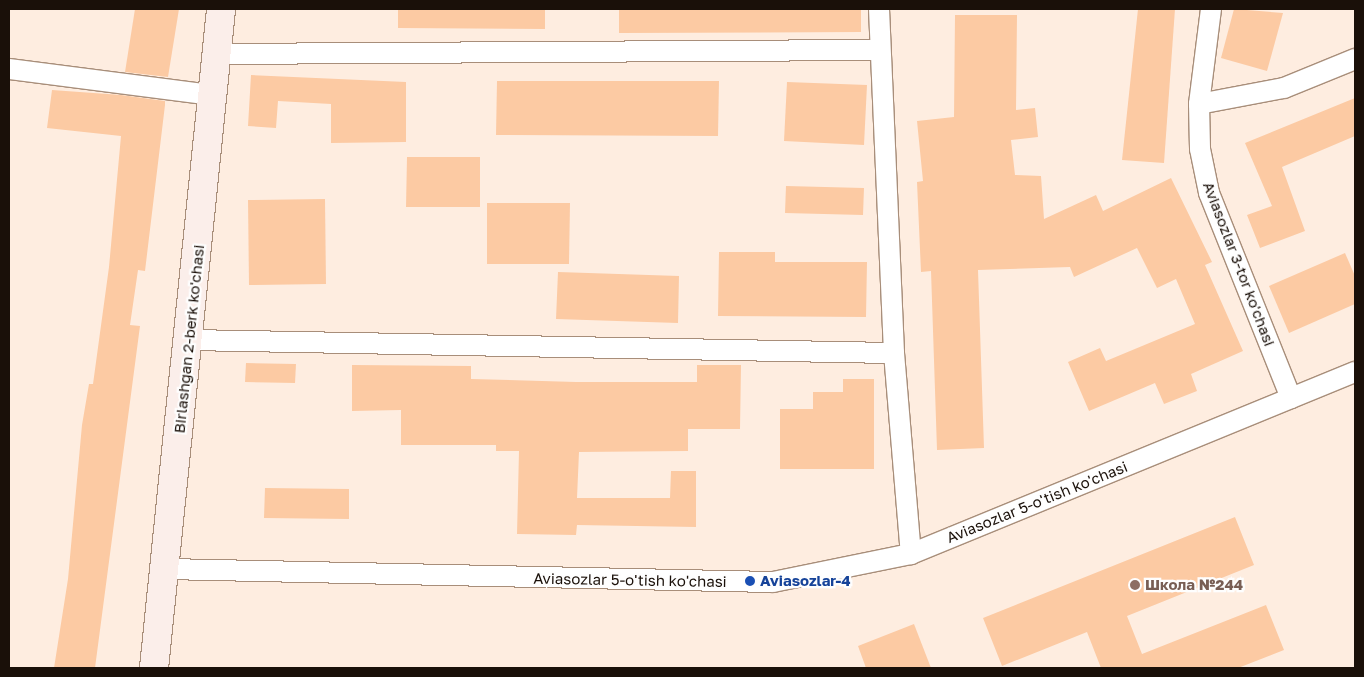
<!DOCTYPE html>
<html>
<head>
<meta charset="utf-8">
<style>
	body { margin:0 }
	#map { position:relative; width:1364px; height:677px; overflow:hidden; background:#feede0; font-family:"Golos Text",sans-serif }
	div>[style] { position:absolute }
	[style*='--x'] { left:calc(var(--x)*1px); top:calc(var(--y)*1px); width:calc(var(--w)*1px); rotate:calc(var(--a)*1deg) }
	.building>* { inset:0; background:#fccaa3 }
	.roads { filter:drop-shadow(1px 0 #a88e7a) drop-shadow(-1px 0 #a88e7a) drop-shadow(0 1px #a88e7a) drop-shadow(0 -1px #a88e7a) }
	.street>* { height:20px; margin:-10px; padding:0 10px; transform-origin:10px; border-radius:10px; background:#fff }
	.secondary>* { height:28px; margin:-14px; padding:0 14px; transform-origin:14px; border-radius:14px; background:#fbeeea }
	.dots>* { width:14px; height:14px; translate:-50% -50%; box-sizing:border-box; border:2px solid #fefefe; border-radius:50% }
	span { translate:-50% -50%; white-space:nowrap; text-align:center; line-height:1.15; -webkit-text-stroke:4.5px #fefefe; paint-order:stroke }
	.street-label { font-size:15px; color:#1a1009 }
	.transit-label { font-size:15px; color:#164399; font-weight:700 }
	.left { translate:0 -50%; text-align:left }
	.education-label { font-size:15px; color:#785e54; font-weight:700 }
	.frame { position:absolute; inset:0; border:10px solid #1a1009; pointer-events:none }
</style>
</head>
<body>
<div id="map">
	<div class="building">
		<div style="clip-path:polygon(135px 9px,179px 9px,168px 77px,125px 72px)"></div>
		<div style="clip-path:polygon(398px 9px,545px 9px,545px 29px,398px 28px)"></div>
		<div style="clip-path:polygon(619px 9px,861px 9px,861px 32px,619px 33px)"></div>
		<div style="clip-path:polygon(1138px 9px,1175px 9px,1164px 163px,1122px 160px)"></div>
		<div style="clip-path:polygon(1234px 9px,1283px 13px,1267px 71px,1221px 58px)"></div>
		<div style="clip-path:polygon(955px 15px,1017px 15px,1016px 110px,1035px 108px,1038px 137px,1011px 140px,1015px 175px,1041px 176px,1044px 219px,1096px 195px,1103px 211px,1171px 178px,1212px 262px,1205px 265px,1243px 351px,1191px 374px,1197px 391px,1164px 404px,1155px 383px,1089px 411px,1068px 362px,1100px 348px,1106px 361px,1195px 324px,1176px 279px,1157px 288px,1137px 248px,1074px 277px,1070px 267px,978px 270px,984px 448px,937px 450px,931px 271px,921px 272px,917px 182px,923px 181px,917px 121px,954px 117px)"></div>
		<div style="clip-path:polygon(251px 75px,406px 82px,406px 142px,331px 143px,331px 104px,278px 101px,276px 128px,248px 126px)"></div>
		<div style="clip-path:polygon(497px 81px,719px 81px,718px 136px,496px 135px)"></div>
		<div style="clip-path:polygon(787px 82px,867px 85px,864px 145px,784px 141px)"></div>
		<div style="clip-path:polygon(52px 90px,121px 95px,165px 101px,165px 105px,145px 271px,138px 270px,130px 325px,140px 326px,95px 668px,54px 668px,68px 579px,82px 425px,89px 384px,93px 384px,109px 267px,121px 136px,47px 128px)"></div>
		<div style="clip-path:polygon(1355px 98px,1355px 136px,1282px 167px,1305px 231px,1260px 248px,1247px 215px,1272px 206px,1245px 143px)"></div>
		<div style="clip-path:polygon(407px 157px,480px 157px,480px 207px,406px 207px)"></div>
		<div style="clip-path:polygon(786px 186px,864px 188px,863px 215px,785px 213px)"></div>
		<div style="clip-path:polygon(325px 199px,326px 284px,249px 285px,248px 200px)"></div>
		<div style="clip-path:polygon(487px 203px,570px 203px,569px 264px,487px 264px)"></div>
		<div style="clip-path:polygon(719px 252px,775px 252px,775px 262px,867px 262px,866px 317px,718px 316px)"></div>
		<div style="clip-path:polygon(1345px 253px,1355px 276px,1355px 304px,1289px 333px,1269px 286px)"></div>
		<div style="clip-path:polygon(558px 272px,679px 276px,678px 323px,556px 319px)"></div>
		<div style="clip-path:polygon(246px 363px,296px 364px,295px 383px,245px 382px)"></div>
		<div style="clip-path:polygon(352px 365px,471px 366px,471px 379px,576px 382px,697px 382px,697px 365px,741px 365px,740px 429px,688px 429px,688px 451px,579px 452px,577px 498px,670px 498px,671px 471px,696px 471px,696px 527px,577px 525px,576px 535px,517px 534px,519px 451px,496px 451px,496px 445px,401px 445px,401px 410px,352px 411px)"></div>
		<div style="clip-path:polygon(843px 379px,874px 379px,874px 469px,780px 469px,780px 409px,813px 409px,813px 392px,843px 392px)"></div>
		<div style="clip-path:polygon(265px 488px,349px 489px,349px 519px,264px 518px)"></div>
		<div style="clip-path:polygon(1235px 517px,1254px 565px,1127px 616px,1142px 654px,1266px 605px,1284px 650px,1238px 668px,1101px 668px,1087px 632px,1002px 666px,983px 618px)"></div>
		<div style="clip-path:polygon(914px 624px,931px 668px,866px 668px,858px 646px)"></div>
	</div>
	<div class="roads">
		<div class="street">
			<div style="--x:879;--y:9;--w:344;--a:87.5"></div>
			<div style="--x:894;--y:353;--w:202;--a:85.2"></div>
			<div style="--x:1211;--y:9;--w:96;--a:97.2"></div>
			<div style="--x:1199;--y:104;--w:45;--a:88.7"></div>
			<div style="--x:1200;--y:149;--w:45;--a:78.4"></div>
			<div style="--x:1209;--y:193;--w:221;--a:68.2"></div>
			<div style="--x:217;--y:54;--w:663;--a:-0.35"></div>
			<div style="--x:9;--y:69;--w:205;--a:7.3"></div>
			<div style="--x:1199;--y:104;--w:86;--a:-10.7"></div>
			<div style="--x:1284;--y:88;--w:77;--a:-22.2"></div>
			<div style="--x:189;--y:340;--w:705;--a:1.06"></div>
			<div style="--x:166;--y:569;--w:607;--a:1.23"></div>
			<div style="--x:773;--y:582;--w:141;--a:-11.5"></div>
			<div style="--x:911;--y:554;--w:480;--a:-22.3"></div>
		</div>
		<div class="secondary">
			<div style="--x:154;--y:668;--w:662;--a:-84.19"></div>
		</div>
	</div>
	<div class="dots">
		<div style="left:750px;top:581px;background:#1a4fb4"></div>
		<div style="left:1135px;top:585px;background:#8d6e63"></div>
	</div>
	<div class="street-label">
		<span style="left:1239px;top:264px;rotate:69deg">Aviasozlar 3-tor ko'chasi</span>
		<span style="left:189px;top:339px;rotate:-84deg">Birlashgan 2-berk ko'chasi</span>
		<span style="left:1037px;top:502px;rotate:-22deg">Aviasozlar 5-o'tish ko'chasi</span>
		<span style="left:630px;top:580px;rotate:1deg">Aviasozlar 5-o'tish ko'chasi</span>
	</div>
	<div class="transit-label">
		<span class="left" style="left:760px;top:581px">Aviasozlar-4</span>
	</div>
	<div class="education-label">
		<span class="left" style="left:1145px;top:585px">Школа №244</span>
	</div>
	<div class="frame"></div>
</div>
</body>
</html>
